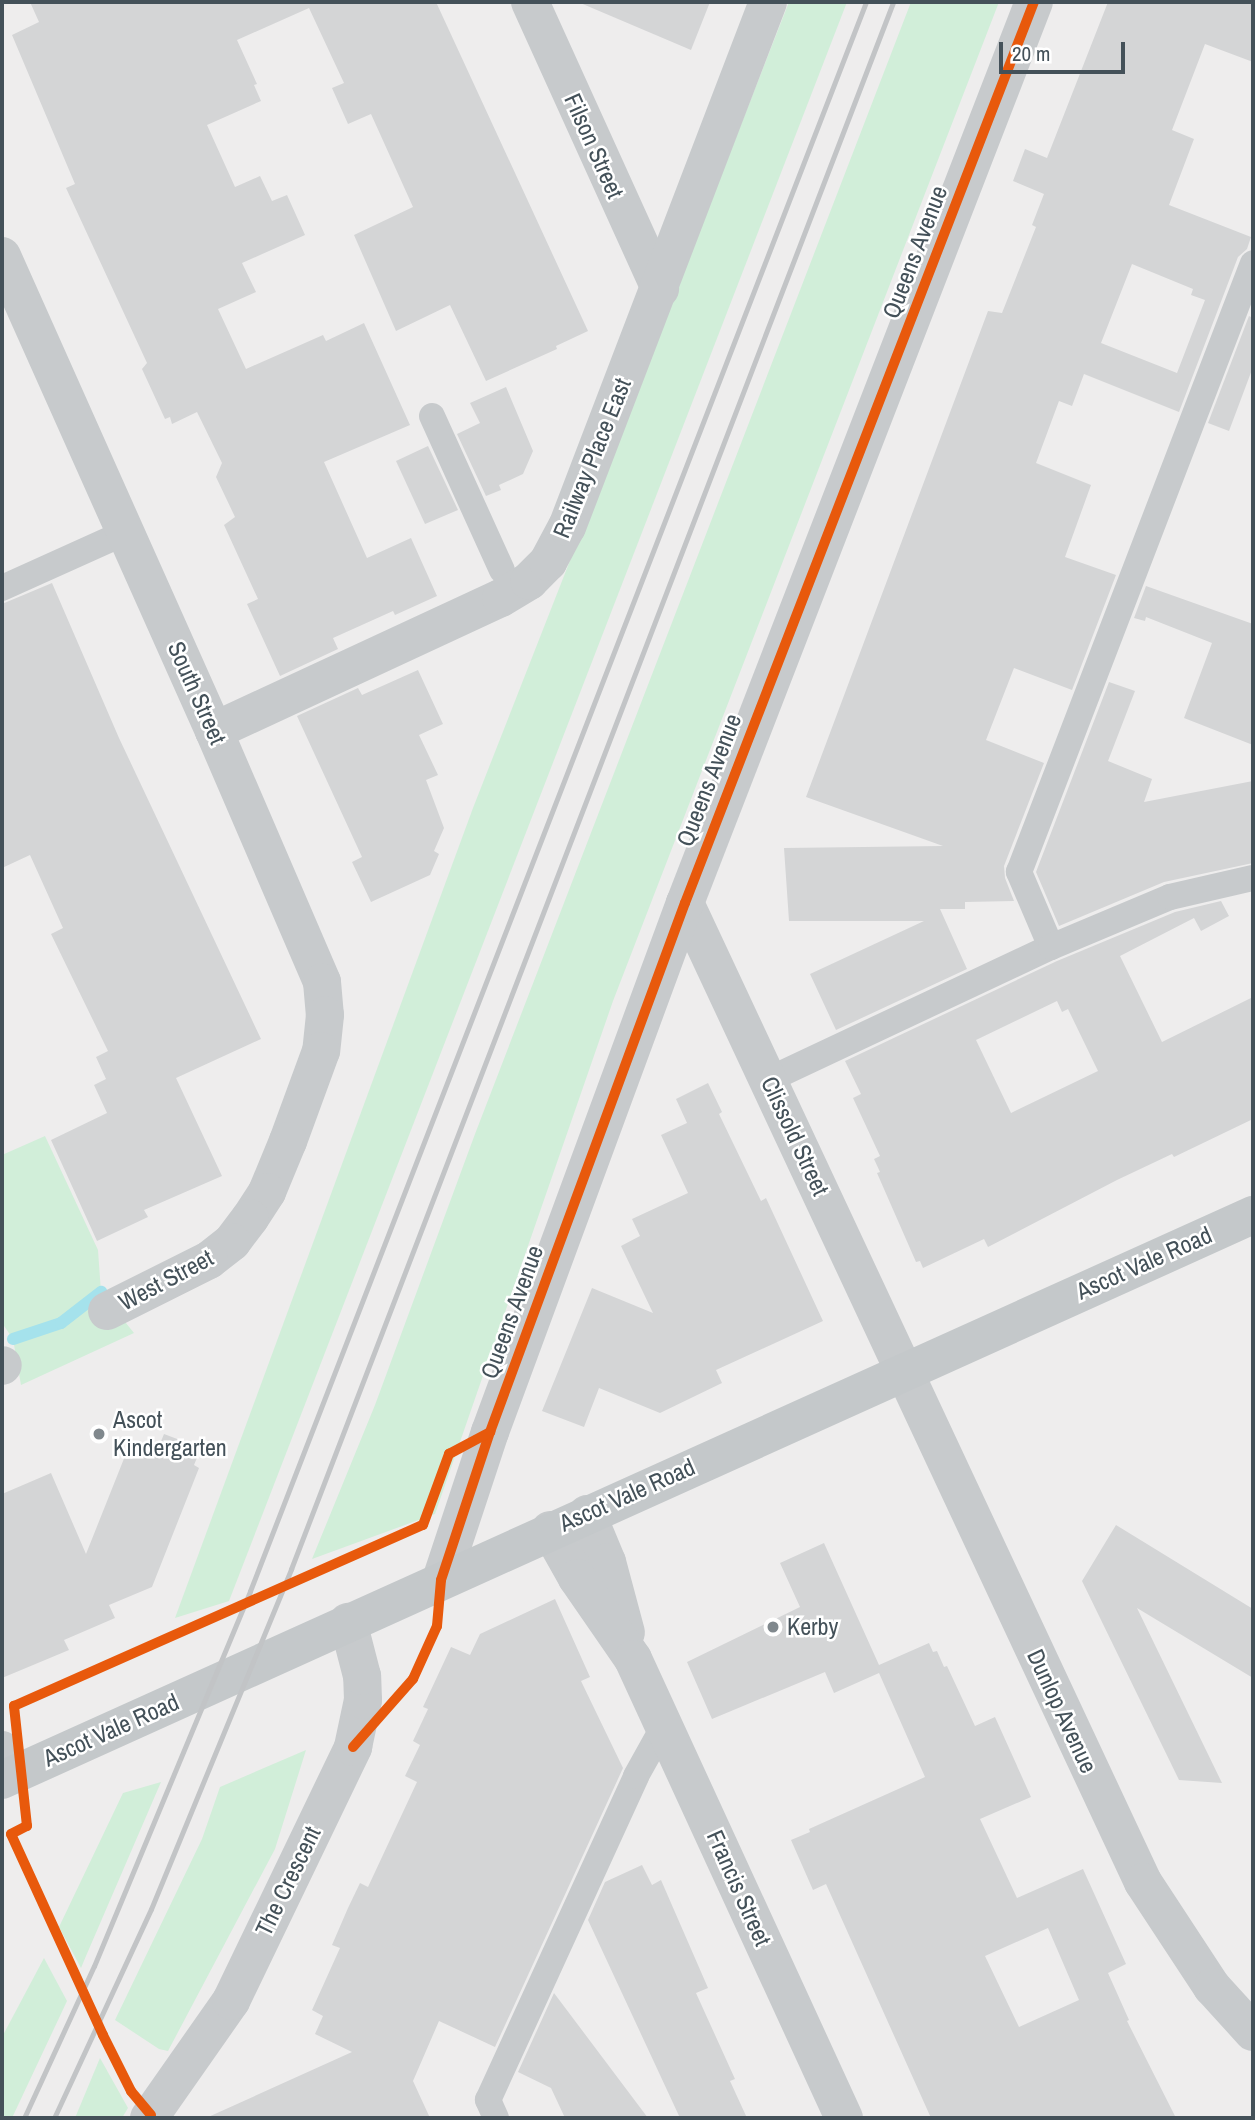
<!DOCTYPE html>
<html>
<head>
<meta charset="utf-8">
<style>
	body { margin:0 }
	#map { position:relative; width:1255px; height:2120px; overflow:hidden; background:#eeeded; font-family:"Archivo Narrow",sans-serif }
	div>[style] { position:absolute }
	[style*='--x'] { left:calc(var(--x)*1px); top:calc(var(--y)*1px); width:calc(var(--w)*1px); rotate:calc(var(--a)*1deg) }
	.green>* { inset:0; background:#d1eed9 }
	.stream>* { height:12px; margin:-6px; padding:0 6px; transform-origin:6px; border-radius:6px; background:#a5e2ec }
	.building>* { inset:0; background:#d4d5d6 }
	.lane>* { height:26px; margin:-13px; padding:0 13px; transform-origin:13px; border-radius:13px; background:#c7cacc }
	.street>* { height:38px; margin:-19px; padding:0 19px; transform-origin:19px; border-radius:19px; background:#c7cacc }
	.primary>* { height:38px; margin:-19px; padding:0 19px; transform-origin:19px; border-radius:19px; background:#c4c8ca }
	.rail>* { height:5px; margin:-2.5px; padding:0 2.5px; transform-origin:2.5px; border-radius:2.5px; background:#c2c4c6 }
	.cycleway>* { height:10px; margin:-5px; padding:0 5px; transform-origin:5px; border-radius:5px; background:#e8590c }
	.dots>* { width:19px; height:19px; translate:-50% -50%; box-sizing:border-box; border:4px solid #fff; border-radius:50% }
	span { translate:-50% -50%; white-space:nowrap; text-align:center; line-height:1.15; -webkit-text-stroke:5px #fff; paint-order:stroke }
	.street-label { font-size:24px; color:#445159 }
	.poi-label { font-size:24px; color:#445159 }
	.left { translate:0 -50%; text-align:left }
	.frame { position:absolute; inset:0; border:4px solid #445159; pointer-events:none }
	.scale { position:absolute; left:999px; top:42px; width:126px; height:32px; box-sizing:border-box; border:4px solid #445159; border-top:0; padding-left:9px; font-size:21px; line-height:24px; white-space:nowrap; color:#445159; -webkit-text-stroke:5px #fff; paint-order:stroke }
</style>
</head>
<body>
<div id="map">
	<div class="green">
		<div style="clip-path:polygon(789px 2px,847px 2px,229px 1601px,175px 1618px,473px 808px)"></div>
		<div style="clip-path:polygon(911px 2px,999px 2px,613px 1001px,435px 1514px,312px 1559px,375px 1405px,475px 1134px)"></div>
		<div style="clip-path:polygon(45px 1136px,98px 1250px,101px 1292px,134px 1333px,21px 1385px,13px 1339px,2px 1323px,2px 1155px)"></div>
		<div style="clip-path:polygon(306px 1750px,275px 1849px,168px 2051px,159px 2049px,115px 2020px,202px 1839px,220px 1787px)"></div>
		<div style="clip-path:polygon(161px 1782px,86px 1956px,81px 1968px,59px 1927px,123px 1793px)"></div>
		<div style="clip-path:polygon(44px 1958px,67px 2001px,12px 2118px,2px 2118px,2px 2037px)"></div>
		<div style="clip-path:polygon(100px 2058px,128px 2108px,122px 2118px,75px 2118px)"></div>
	</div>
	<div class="stream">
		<div style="--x:13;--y:1339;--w:51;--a:-18.4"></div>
		<div style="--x:61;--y:1323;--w:51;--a:-37.8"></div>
	</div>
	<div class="building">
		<div style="clip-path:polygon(30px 2px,436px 2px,588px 331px,556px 346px,557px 349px,486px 381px,450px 305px,396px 331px,354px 235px,413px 207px,371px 114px,348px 124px,332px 88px,344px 83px,309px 8px,237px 40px,257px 84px,254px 85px,261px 101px,207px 125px,235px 187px,260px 176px,272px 201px,287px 195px,305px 235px,242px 263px,256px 292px,218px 309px,246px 369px,323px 335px,326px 341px,364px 323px,410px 425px,324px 462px,367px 558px,411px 538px,437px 596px,395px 615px,393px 611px,333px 638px,338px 649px,280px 676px,247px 604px,258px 599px,224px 525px,235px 517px,216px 477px,222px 463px,197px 412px,172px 424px,170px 417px,165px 419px,142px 369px,147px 363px,66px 188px,75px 184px,12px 35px,39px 22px)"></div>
		<div style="clip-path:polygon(578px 2px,710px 2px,691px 50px)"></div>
		<div style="clip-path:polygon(evenodd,1108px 2px,1253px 2px,1253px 62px,1205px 44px,1172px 130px,1194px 139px,1169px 205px,1251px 237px,1247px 249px,1238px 257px,1179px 412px,1084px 374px,1072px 406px,1059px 401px,1036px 463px,1091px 485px,1065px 557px,1116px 575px,1072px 690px,1014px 668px,986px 740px,1044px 763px,1004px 866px,1005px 878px,1014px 901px,965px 902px,965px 909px,940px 909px,967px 969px,836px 1030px,810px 974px,924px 921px,789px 921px,784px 848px,943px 846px,806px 797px,988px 311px,1002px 313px,1036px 227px,1032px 225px,1044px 194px,1013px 181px,1025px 149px,1047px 158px,1108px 2px,1132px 264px,1193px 289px,1191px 295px,1205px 300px,1177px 373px,1101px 343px,1132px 264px)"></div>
		<div style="clip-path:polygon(1249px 316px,1253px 318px,1253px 367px,1229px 431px,1208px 423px)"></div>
		<div style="clip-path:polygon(506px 387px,533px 451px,523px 474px,499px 485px,501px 490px,486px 496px,457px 434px,480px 423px,470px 403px)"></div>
		<div style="clip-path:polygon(428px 446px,458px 510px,425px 524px,396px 461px)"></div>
		<div style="clip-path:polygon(52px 583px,119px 738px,261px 1039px,176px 1078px,222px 1176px,144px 1210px,148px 1217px,97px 1241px,51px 1140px,107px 1113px,94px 1085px,106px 1079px,96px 1057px,108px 1051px,51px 934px,63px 928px,30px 855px,2px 868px,2px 604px)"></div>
		<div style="clip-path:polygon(1146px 586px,1253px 624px,1253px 745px,1184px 718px,1212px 643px,1146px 617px,1145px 621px,1134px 618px)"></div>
		<div style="clip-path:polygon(418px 670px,443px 724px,419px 735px,438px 775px,426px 780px,444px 828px,434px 851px,439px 854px,430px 875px,371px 902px,352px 862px,362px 857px,297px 716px,358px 688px,362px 695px)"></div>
		<div style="clip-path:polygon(1109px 682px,1135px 691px,1108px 761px,1152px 779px,1144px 802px,1253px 781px,1253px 863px,1164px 882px,1059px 926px,1036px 872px)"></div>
		<div style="clip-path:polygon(evenodd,1221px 901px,1229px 916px,1201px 931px,1194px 918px,1120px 956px,1162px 1042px,1253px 997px,1253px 1119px,1174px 1157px,1172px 1154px,1117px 1180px,988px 1247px,984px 1239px,923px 1268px,920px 1261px,916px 1262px,877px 1173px,880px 1172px,874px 1159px,880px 1156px,853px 1098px,861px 1094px,845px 1061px,1057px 961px,1175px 912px,1221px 901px,1057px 1001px,1062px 1012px,1068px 1009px,1098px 1071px,1011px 1113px,976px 1040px,1057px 1001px)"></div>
		<div style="clip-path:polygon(708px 1083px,722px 1112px,719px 1114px,761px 1201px,766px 1198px,823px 1321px,716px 1370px,722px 1383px,660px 1413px,599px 1388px,584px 1427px,542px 1411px,592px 1288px,653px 1313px,621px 1246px,640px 1236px,632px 1219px,688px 1193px,661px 1135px,687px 1123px,676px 1099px)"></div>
		<div style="clip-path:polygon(164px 1434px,201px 1448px,194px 1465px,199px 1468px,152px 1587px,109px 1605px,115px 1618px,64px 1640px,69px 1650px,2px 1678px,2px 1494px,51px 1473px,86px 1554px,131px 1441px,157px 1451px)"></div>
		<div style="clip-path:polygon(1116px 1525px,1253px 1609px,1253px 1678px,1137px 1608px,1222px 1783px,1179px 1780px,1082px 1581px)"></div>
		<div style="clip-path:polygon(evenodd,824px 1543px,879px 1665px,929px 1643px,933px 1652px,937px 1651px,944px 1667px,947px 1666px,975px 1726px,995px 1717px,1031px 1797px,980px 1819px,1017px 1898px,1083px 1869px,1126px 1964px,1108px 1973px,1129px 2020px,1127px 2021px,1176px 2118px,931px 2118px,826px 1884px,813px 1890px,791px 1840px,810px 1832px,809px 1829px,925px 1777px,879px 1673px,834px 1693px,825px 1672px,712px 1719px,687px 1662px,800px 1607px,780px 1563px,824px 1543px,1048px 1928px,1079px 2000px,1019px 2027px,985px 1956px,1048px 1928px)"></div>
		<div style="clip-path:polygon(555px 1599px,590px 1677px,581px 1681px,623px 1768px,495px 2047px,439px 2021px,413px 2081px,430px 2118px,206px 2118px,352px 2052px,315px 2034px,323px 2016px,312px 2010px,340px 1948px,332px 1945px,348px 1908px,360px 1883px,368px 1887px,417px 1782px,405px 1776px,420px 1745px,413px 1741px,428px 1709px,423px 1707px,451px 1647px,470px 1655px,480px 1634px)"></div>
		<div style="clip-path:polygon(642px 1865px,652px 1885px,661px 1880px,708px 1988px,696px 1993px,735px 2079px,730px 2081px,747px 2118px,680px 2118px,588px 1920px,605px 1882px)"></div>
		<div style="clip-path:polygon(554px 1993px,648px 2118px,565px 2118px,551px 2088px,518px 2072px)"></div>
	</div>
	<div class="lane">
		<div style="--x:432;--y:416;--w:169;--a:65.6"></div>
		<div style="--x:2;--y:588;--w:136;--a:-24.3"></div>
		<div style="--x:1051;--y:947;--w:82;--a:-113.1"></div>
		<div style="--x:1019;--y:872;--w:652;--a:-68.98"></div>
		<div style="--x:768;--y:1080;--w:313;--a:-25.2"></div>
		<div style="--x:1051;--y:947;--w:129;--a:-22.8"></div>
		<div style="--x:1170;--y:897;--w:85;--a:-12.9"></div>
		<div style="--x:496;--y:2118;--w:20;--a:-114"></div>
		<div style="--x:488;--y:2100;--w:356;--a:-65.4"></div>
		<div style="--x:636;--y:1776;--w:60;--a:-60.9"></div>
	</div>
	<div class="street">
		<div style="--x:530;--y:2;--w:315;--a:65.6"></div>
		<div style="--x:2;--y:256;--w:520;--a:65.95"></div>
		<div style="--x:214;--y:731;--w:273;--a:66.7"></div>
		<div style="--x:322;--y:982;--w:33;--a:85"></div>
		<div style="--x:325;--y:1015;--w:36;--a:96"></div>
		<div style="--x:321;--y:1051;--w:96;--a:110.1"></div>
		<div style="--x:288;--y:1141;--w:55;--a:112.4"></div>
		<div style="--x:267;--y:1192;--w:31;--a:123"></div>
		<div style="--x:250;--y:1218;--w:30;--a:127"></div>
		<div style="--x:232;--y:1242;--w:29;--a:142"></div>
		<div style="--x:209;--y:1260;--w:114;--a:153.4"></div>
		<div style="--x:214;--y:731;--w:316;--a:-24.9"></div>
		<div style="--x:501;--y:598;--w:33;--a:-31"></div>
		<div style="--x:529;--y:581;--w:27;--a:-45"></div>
		<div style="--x:548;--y:562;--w:40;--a:-62"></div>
		<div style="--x:567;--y:527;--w:562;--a:-69.05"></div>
		<div style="--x:685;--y:903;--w:1081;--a:64.93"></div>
		<div style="--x:1143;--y:1882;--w:126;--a:56.7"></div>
		<div style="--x:1212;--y:1987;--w:61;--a:47.7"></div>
		<div style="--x:2;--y:1366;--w:1;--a:-45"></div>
		<div style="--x:587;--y:1514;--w:52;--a:67.4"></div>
		<div style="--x:607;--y:1562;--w:73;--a:75"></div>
		<div style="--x:550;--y:1530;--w:55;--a:60.6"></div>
		<div style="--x:577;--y:1578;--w:98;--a:55.3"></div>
		<div style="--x:633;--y:1659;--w:505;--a:65.31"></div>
		<div style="--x:441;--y:1580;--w:156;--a:-71.7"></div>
		<div style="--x:490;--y:1432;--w:564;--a:-69.77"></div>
		<div style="--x:685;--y:903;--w:966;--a:-68.83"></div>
		<div style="--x:2;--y:1750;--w:27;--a:66"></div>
		<div style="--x:149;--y:2118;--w:143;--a:-55"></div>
		<div style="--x:231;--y:2001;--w:282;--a:-64.3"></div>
		<div style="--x:353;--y:1747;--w:48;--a:-78"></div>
		<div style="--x:363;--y:1700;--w:24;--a:-92"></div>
		<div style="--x:362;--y:1676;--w:56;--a:-104.5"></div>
	</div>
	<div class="primary">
		<div style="--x:2;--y:1780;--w:1373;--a:-24.31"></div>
	</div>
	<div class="rail">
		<div style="--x:24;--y:2118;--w:167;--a:-65.3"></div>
		<div style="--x:94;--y:1966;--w:406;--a:-67.4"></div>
		<div style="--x:250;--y:1591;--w:1704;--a:-68.81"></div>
		<div style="--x:54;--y:2118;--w:230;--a:-65.1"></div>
		<div style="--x:151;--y:1909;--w:368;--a:-67.6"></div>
		<div style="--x:291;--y:1569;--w:1679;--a:-68.98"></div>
	</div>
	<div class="cycleway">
		<div style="--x:353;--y:1747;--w:91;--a:-48.6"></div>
		<div style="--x:413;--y:1679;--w:58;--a:-65.6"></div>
		<div style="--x:437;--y:1626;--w:46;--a:-85"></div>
		<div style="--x:441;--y:1580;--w:156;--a:-71.7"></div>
		<div style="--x:490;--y:1432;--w:564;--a:-69.77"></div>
		<div style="--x:685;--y:903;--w:966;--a:-68.83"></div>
		<div style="--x:151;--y:2115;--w:31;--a:-130"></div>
		<div style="--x:131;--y:2091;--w:63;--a:-116.6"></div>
		<div style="--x:103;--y:2035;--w:221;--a:-114.6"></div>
		<div style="--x:11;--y:1834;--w:18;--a:-27"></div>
		<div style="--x:27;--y:1826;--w:121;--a:-96.2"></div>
		<div style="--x:14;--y:1706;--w:447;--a:-23.9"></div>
		<div style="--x:423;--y:1525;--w:76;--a:-69.9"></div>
		<div style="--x:449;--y:1454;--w:47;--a:-28.2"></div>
	</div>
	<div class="dots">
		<div style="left:99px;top:1434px;background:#80888d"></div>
		<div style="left:773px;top:1627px;background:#80888d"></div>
	</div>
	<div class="street-label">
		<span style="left:594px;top:146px;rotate:66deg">Filson Street</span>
		<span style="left:915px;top:252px;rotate:-69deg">Queens Avenue</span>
		<span style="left:592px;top:458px;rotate:-68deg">Railway Place East</span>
		<span style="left:197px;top:693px;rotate:66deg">South Street</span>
		<span style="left:709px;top:780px;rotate:-69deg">Queens Avenue</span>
		<span style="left:795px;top:1136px;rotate:65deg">Clissold Street</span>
		<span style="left:1144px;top:1263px;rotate:-24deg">Ascot Vale Road</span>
		<span style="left:166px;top:1280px;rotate:-28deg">West Street</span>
		<span style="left:512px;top:1312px;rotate:-70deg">Queens Avenue</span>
		<span style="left:627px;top:1495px;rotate:-24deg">Ascot Vale Road</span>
		<span style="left:1062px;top:1711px;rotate:65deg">Dunlop Avenue</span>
		<span style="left:111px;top:1730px;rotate:-24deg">Ascot Vale Road</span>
		<span style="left:288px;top:1881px;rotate:-64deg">The Crescent</span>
		<span style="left:739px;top:1888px;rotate:66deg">Francis Street</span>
	</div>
	<div class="poi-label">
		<span class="left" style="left:113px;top:1434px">Ascot<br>Kindergarten</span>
		<span class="left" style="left:787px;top:1627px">Kerby</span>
	</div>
	<div class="frame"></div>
	<div class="scale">20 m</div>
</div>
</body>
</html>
